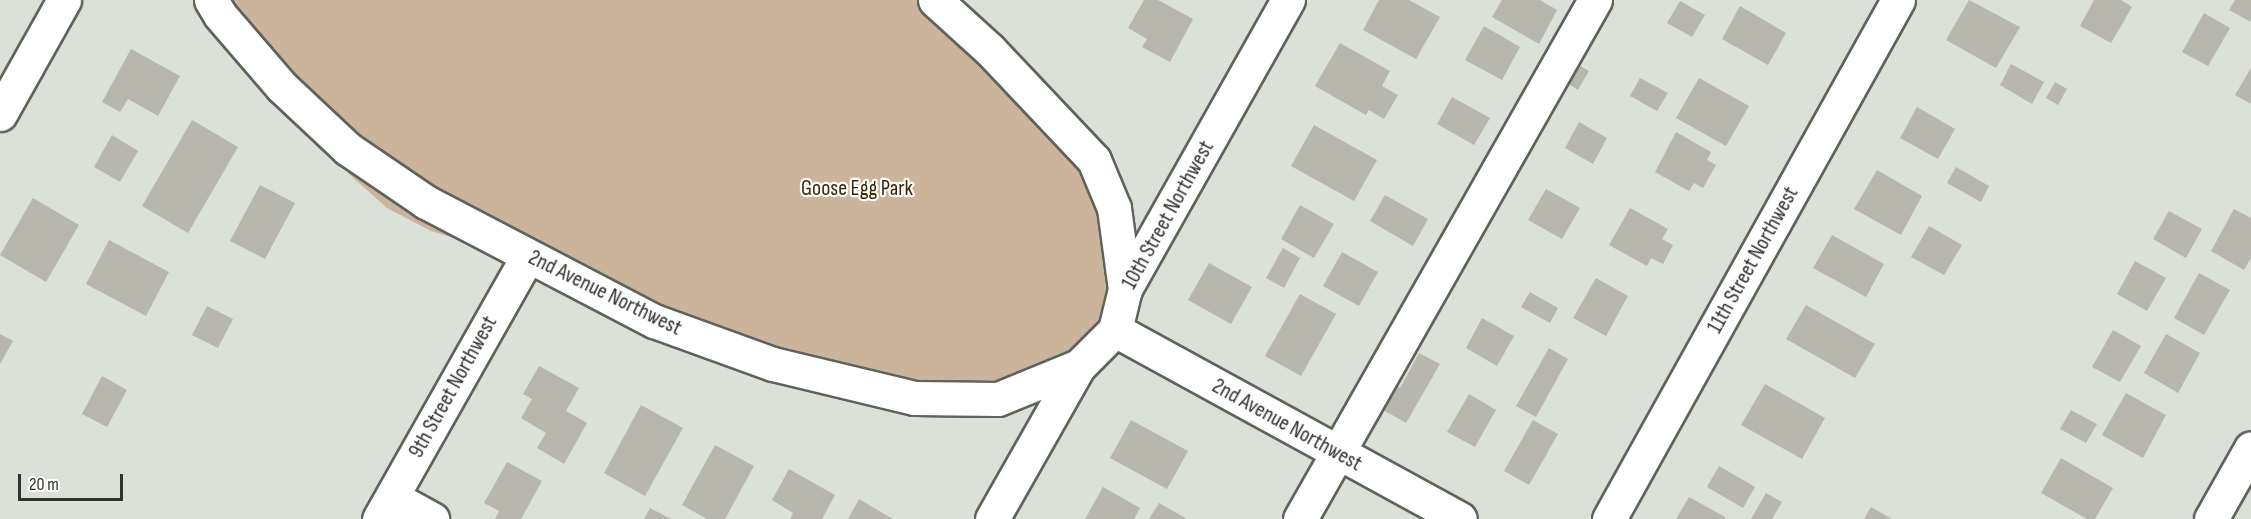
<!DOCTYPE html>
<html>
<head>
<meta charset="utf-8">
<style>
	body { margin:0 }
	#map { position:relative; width:2251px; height:519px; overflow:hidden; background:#dbe0d8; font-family:"Sofia Sans Condensed",sans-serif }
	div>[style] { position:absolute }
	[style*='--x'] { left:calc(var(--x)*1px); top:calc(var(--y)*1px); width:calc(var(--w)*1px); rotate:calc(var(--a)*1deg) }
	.green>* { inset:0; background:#ccb49c }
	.building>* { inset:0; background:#b8b7ae }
	.roads { filter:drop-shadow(2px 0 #5e635c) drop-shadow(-2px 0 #5e635c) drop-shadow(0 2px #5e635c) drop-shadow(0 -2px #5e635c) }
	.minor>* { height:33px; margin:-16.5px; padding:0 16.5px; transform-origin:16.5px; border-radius:16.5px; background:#fff }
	span { translate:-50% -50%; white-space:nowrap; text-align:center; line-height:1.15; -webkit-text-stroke:4.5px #fff; paint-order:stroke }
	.park-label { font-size:22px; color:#3f2401 }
	.street-label { font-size:22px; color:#30322f }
	.scale { position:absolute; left:18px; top:474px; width:105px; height:27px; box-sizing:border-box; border:3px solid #30322f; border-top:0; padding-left:8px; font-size:18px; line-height:21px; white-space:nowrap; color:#30322f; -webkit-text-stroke:4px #fff; paint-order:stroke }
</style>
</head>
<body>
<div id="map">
	<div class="green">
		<div style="clip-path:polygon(211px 0,935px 0,1094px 160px,1115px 330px,998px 399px,773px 364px,474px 227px,460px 240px,431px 231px,387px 208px,348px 173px,335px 137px)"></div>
	</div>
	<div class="building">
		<div style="clip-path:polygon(1144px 0,1158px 0,1193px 19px,1170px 62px,1142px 47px,1147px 39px,1128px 28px)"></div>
		<div style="clip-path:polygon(1379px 0,1409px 0,1440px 17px,1416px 59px,1363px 30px)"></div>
		<div style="clip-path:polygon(1502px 0,1540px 0,1557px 10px,1539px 44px,1492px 17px)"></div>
		<div style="clip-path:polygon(1969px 0,2020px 27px,1996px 68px,1946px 40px)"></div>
		<div style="clip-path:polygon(2094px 0,2121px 0,2132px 7px,2111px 43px,2080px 26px)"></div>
		<div style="clip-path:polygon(2235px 0,2251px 0,2251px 22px,2229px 10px)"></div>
		<div style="clip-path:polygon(1680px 1px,1705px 15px,1692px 37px,1667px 23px)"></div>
		<div style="clip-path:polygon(1740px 6px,1786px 33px,1768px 65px,1722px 39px)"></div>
		<div style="clip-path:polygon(2204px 13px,2230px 28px,2208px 66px,2182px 52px)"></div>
		<div style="clip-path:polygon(1484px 26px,1520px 47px,1502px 80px,1465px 60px)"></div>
		<div style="clip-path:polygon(1340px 43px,1390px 71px,1382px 86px,1398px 95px,1384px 119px,1369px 110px,1366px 115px,1315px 86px)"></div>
		<div style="clip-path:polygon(131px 49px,180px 76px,158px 116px,128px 99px,120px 112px,102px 102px)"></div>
		<div style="clip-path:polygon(1575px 63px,1589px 71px,1578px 90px,1564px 81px)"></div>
		<div style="clip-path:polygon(2011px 64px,2044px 82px,2032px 104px,2000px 85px)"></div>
		<div style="clip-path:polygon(2251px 68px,2251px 104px,2235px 95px)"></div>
		<div style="clip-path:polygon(1640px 78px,1668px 93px,1657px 111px,1630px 96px)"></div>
		<div style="clip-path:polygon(1699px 78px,1749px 106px,1726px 146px,1676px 118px)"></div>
		<div style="clip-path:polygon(2055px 82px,2067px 89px,2058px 105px,2046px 98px)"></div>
		<div style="clip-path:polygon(1452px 97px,1490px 118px,1474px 145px,1437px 124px)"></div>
		<div style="clip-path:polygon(1917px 107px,1955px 129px,1938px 159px,1900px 138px)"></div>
		<div style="clip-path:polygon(192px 120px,238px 147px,188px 233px,142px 206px)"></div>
		<div style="clip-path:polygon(1579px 122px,1607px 138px,1593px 164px,1565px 148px)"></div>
		<div style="clip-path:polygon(1314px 125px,1377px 160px,1354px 201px,1291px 166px)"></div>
		<div style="clip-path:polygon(1676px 132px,1711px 152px,1707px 160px,1716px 165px,1703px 188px,1694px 183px,1689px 191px,1655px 172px)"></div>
		<div style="clip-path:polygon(112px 135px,138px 151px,120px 182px,94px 167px)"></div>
		<div style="clip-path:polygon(1956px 167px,1989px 186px,1981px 202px,1947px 183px)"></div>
		<div style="clip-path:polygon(1877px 170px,1922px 196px,1901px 235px,1854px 209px)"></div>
		<div style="clip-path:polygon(260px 185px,295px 203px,265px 259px,230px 241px)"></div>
		<div style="clip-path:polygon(1546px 189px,1580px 208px,1562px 239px,1528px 220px)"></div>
		<div style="clip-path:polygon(1385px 195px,1428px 219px,1413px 246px,1370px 221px)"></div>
		<div style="clip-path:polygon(33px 198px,79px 225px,46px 282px,0 255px)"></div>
		<div style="clip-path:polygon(1300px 205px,1334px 224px,1314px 258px,1281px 239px)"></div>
		<div style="clip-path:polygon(1630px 208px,1668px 229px,1662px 239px,1673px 245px,1663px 264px,1651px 258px,1647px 266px,1609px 245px)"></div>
		<div style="clip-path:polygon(2234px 209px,2251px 218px,2251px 258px,2244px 270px,2211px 251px)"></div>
		<div style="clip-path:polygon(2169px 211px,2202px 229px,2186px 258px,2153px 239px)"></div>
		<div style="clip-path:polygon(1929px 226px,1962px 245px,1944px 275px,1911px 257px)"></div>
		<div style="clip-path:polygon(1832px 235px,1884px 264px,1866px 297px,1813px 268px)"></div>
		<div style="clip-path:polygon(109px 240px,169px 272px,146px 316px,86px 284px)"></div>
		<div style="clip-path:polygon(1283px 248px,1300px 258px,1284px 288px,1266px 278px)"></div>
		<div style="clip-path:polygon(1342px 252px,1378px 272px,1359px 306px,1323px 286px)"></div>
		<div style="clip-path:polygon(2135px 261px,2166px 278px,2147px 311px,2117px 294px)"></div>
		<div style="clip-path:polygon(1209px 263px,1252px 287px,1231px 324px,1188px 300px)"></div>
		<div style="clip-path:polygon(2199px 273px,2230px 290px,2204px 335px,2174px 318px)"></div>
		<div style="clip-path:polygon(1596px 278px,1628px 296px,1606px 336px,1573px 318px)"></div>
		<div style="clip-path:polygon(1530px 292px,1558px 308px,1550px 323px,1521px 307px)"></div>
		<div style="clip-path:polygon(1300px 294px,1336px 314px,1301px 376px,1265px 356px)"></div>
		<div style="clip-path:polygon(1806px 305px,1875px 344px,1855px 378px,1786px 339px)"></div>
		<div style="clip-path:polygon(207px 306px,233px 319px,218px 348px,192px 335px)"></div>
		<div style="clip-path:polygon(1482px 318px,1514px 336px,1497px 366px,1466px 348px)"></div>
		<div style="clip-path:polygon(2113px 330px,2141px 346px,2120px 382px,2092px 367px)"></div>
		<div style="clip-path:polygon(0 334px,13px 341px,0 364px)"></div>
		<div style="clip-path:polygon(2166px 334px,2200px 353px,2178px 393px,2144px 373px)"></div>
		<div style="clip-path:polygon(1549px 348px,1568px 359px,1536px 417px,1516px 406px)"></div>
		<div style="clip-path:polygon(1419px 353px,1440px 364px,1406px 423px,1378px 407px,1391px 383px,1400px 388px)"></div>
		<div style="clip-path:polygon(539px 366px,579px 388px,566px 411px,587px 423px,564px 464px,537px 448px,546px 433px,521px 418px,532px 399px,523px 394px)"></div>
		<div style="clip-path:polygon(102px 376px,127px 390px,107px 427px,82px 414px)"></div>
		<div style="clip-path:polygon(1765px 384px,1825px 418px,1802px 459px,1741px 425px)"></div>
		<div style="clip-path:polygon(2126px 393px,2166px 415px,2143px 458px,2102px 435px)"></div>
		<div style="clip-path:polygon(1469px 394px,1496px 410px,1475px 447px,1447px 432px)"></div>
		<div style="clip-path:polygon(641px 405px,683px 428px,645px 496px,604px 473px)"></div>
		<div style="clip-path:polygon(2071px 410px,2097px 424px,2086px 443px,2060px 429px)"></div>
		<div style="clip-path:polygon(1131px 420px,1188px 451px,1167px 489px,1110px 458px)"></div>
		<div style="clip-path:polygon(1533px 420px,1558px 434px,1529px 485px,1504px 471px)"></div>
		<div style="clip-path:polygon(715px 445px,754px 466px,725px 519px,707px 519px,682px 505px)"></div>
		<div style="clip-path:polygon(2061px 458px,2113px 488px,2095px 519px,2087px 519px,2041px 493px)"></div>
		<div style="clip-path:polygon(507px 462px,542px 481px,521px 519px,495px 519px,499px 511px,484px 503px)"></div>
		<div style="clip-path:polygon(1719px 466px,1755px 487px,1743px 508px,1707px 487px)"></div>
		<div style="clip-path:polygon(789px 469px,835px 495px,822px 519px,790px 519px,793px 513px,772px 500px)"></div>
		<div style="clip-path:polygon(1103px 487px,1140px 508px,1134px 519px,1085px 519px)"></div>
		<div style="clip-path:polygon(1766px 493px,1782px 502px,1772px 519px,1751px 519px)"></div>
		<div style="clip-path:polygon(1689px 497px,1725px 517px,1725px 519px,1676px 519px)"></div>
		<div style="clip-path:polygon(859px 499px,893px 519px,848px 519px)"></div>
		<div style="clip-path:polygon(1159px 503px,1187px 519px,1149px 519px)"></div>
		<div style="clip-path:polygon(1871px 507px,1892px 519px,1864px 519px)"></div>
		<div style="clip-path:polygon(650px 508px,671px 519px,644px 519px)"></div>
	</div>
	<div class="roads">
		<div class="minor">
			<div style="--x:211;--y:0;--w:17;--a:59"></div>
			<div style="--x:220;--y:15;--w:95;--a:49.3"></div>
			<div style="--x:282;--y:87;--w:91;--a:43.2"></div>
			<div style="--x:348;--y:149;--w:94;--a:34.2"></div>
			<div style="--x:426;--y:202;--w:257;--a:27.6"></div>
			<div style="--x:654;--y:321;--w:127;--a:19.9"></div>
			<div style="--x:773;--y:364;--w:146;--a:13.5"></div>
			<div style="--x:915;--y:398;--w:83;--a:0.7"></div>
			<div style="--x:998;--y:399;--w:87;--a:-22.2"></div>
			<div style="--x:935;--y:0;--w:74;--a:42.3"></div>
			<div style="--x:990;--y:50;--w:151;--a:46.6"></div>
			<div style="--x:1094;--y:160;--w:52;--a:67.4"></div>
			<div style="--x:1114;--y:208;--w:82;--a:82.3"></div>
			<div style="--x:0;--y:114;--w:131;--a:-60.7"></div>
			<div style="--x:1115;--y:330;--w:393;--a:28.7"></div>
			<div style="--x:392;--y:497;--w:46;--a:28.8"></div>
			<div style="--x:379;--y:519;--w:302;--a:-60.5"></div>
			<div style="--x:992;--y:519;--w:176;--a:-60.4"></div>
			<div style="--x:1079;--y:366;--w:51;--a:-45"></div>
			<div style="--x:1115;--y:330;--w:42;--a:-76.3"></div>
			<div style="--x:1125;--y:289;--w:332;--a:-60.6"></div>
			<div style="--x:1300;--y:519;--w:597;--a:-60.39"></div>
			<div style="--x:1609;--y:519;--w:594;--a:-60.89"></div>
			<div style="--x:2211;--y:519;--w:81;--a:-60.6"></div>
		</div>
	</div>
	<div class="park-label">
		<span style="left:857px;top:189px">Goose Egg Park</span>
	</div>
	<div class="street-label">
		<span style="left:1168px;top:215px;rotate:-61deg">10th Street Northwest</span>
		<span style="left:1753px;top:260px;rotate:-61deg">11th Street Northwest</span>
		<span style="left:605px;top:293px;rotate:26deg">2nd Avenue Northwest</span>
		<span style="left:453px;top:387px;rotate:-61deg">9th Street Northwest</span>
		<span style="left:1287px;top:425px;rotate:29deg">2nd Avenue Northwest</span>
	</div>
	<div class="scale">20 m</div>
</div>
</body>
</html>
